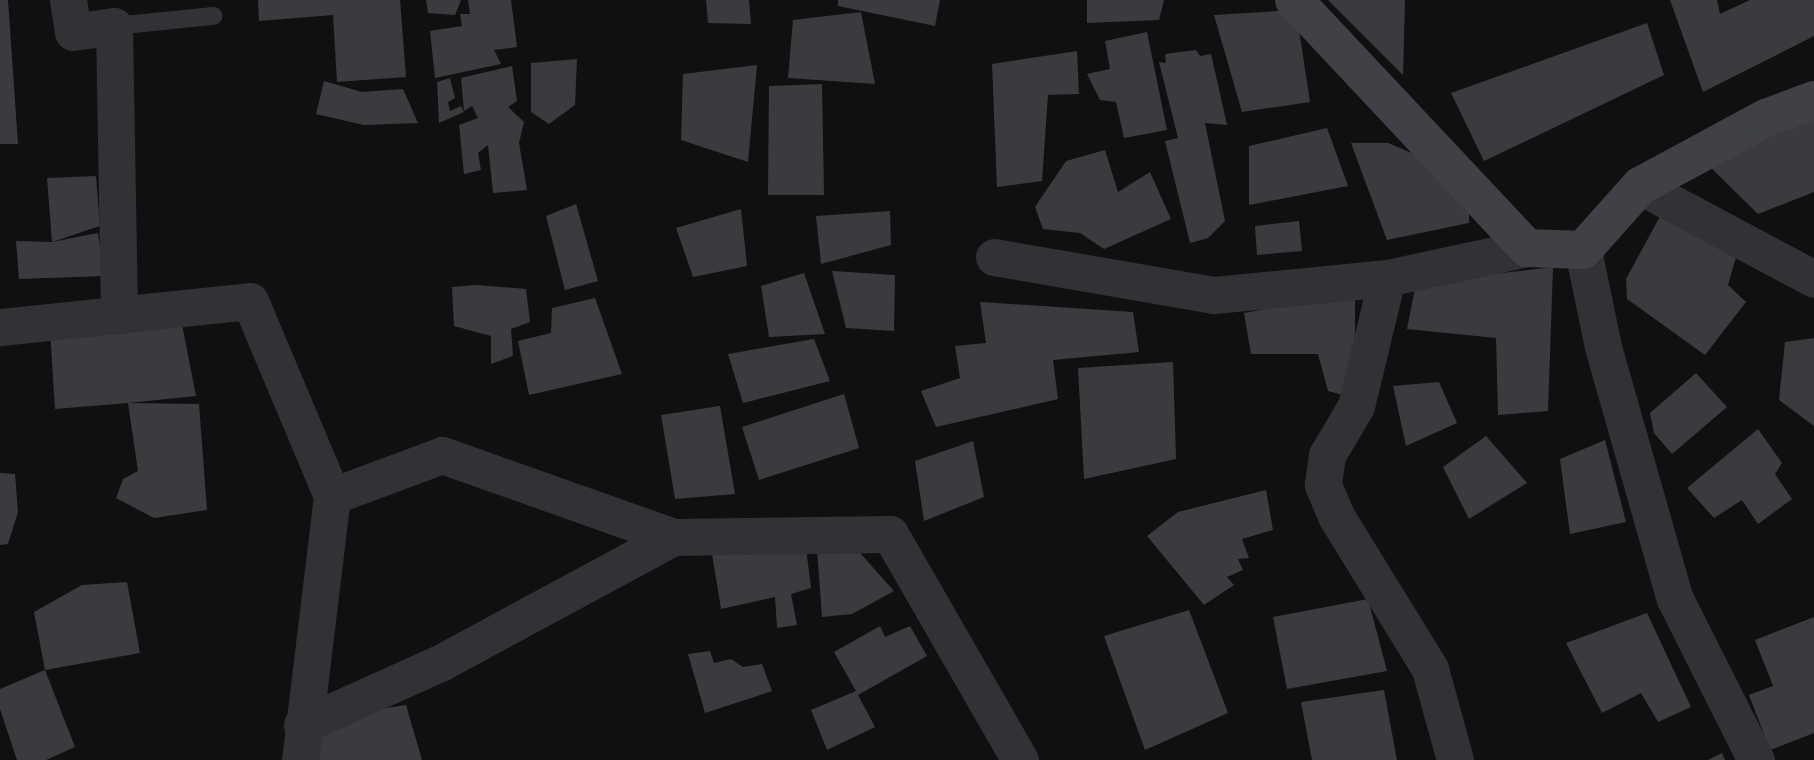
<!DOCTYPE html>
<html>
<head>
<meta charset="utf-8">
<style>
	body { margin:0 }
	#map { position:relative; width:1814px; height:760px; overflow:hidden; background:#101011; font-family:"Fira Sans Condensed",sans-serif }
	div>[style] { position:absolute }
	[style*='--x'] { left:calc(var(--x)*1px); top:calc(var(--y)*1px); width:calc(var(--w)*1px); rotate:calc(var(--a)*1deg) }
	.building>* { inset:0; background:#3a3b3e }
	.lane>* { height:18px; margin:-9px; padding:0 9px; transform-origin:9px; border-radius:9px; background:#313236 }
	.street>* { height:37px; margin:-18.5px; padding:0 18.5px; transform-origin:18.5px; border-radius:18.5px; background:#313236 }
	.secondary>* { height:38px; margin:-19px; padding:0 19px; transform-origin:19px; border-radius:19px; background:#3f4146 }
	span { translate:-50% -50%; white-space:nowrap; text-align:center; line-height:1.15; -webkit-text-stroke:5px #0b0b0c; paint-order:stroke }
</style>
</head>
<body>
<div id="map">
	<div class="building">
		<div style="clip-path:polygon(0 0,8px 0,18px 144px,0 144px)"></div>
		<div style="clip-path:polygon(258px 0,400px 0,406px 77px,337px 82px,333px 15px,259px 21px)"></div>
		<div style="clip-path:polygon(426px 0,461px 0,455px 15px,428px 13px)"></div>
		<div style="clip-path:polygon(468px 0,511px 0,517px 47px,494px 50px,501px 64px,435px 78px,430px 31px,462px 26px,460px 14px,470px 14px)"></div>
		<div style="clip-path:polygon(706px 0,749px 0,751px 24px,708px 23px)"></div>
		<div style="clip-path:polygon(838px 0,940px 0,935px 26px,838px 6px)"></div>
		<div style="clip-path:polygon(1087px 0,1164px 0,1159px 20px,1087px 23px)"></div>
		<div style="clip-path:polygon(1328px 0,1405px 0,1403px 75px)"></div>
		<div style="clip-path:polygon(1670px 0,1717px 0,1720px 14px,1750px 0,1814px 0,1814px 36px,1703px 92px)"></div>
		<div style="clip-path:polygon(1296px 10px,1310px 102px,1242px 112px,1214px 15px)"></div>
		<div style="clip-path:polygon(861px 12px,875px 84px,788px 78px,793px 20px)"></div>
		<div style="clip-path:polygon(1647px 23px,1664px 75px,1484px 161px,1451px 93px)"></div>
		<div style="clip-path:polygon(1147px 32px,1167px 130px,1124px 138px,1116px 102px,1100px 100px,1087px 74px,1110px 69px,1105px 41px)"></div>
		<div style="clip-path:polygon(1196px 50px,1200px 56px,1211px 54px,1227px 125px,1205px 123px,1225px 221px,1208px 238px,1190px 243px,1165px 141px,1178px 138px,1159px 62px,1166px 63px,1165px 54px)"></div>
		<div style="clip-path:polygon(1077px 51px,1079px 94px,1048px 95px,1042px 181px,997px 187px,992px 64px)"></div>
		<div style="clip-path:polygon(577px 59px,575px 105px,549px 124px,531px 112px,531px 63px)"></div>
		<div style="clip-path:polygon(757px 65px,748px 162px,681px 140px,683px 74px)"></div>
		<div style="clip-path:polygon(512px 66px,517px 101px,508px 107px,524px 122px,519px 143px,527px 190px,493px 193px,488px 145px,478px 153px,481px 170px,464px 174px,459px 125px,478px 118px,472px 106px,464px 111px,461px 78px)"></div>
		<div style="clip-path:polygon(450px 78px,455px 98px,448px 102px,450px 111px,461px 106px,464px 112px,439px 123px,437px 82px)"></div>
		<div style="clip-path:polygon(324px 81px,362px 92px,403px 89px,418px 123px,364px 125px,316px 114px)"></div>
		<div style="clip-path:polygon(822px 84px,824px 195px,768px 195px,769px 86px)"></div>
		<div style="clip-path:polygon(1814px 117px,1814px 192px,1758px 214px,1705px 162px)"></div>
		<div style="clip-path:polygon(1327px 128px,1348px 186px,1249px 205px,1249px 146px)"></div>
		<div style="clip-path:polygon(1351px 143px,1388px 143px,1419px 156px,1469px 208px,1469px 223px,1387px 240px)"></div>
		<div style="clip-path:polygon(1105px 150px,1118px 192px,1150px 172px,1171px 219px,1104px 249px,1080px 233px,1043px 229px,1035px 207px,1066px 161px)"></div>
		<div style="clip-path:polygon(96px 176px,100px 226px,52px 242px,47px 178px)"></div>
		<div style="clip-path:polygon(576px 204px,598px 281px,565px 290px,546px 216px)"></div>
		<div style="clip-path:polygon(741px 209px,747px 266px,693px 277px,676px 228px)"></div>
		<div style="clip-path:polygon(1664px 209px,1737px 254px,1728px 285px,1746px 302px,1705px 355px,1627px 299px,1626px 279px)"></div>
		<div style="clip-path:polygon(890px 211px,891px 245px,821px 264px,816px 216px)"></div>
		<div style="clip-path:polygon(1299px 221px,1302px 251px,1257px 255px,1255px 226px)"></div>
		<div style="clip-path:polygon(98px 233px,104px 276px,19px 279px,16px 241px,52px 242px)"></div>
		<div style="clip-path:polygon(1553px 267px,1548px 411px,1498px 415px,1496px 338px,1407px 329px,1416px 283px)"></div>
		<div style="clip-path:polygon(832px 271px,895px 275px,894px 331px,846px 328px)"></div>
		<div style="clip-path:polygon(804px 273px,825px 334px,769px 337px,761px 286px)"></div>
		<div style="clip-path:polygon(476px 285px,526px 289px,530px 322px,511px 329px,513px 356px,491px 364px,491px 336px,454px 326px,452px 287px)"></div>
		<div style="clip-path:polygon(1355px 292px,1355px 363px,1343px 395px,1328px 391px,1318px 354px,1251px 354px,1244px 313px)"></div>
		<div style="clip-path:polygon(595px 298px,622px 374px,529px 395px,518px 341px,551px 333px,552px 308px)"></div>
		<div style="clip-path:polygon(980px 302px,1133px 312px,1139px 352px,1053px 360px,1058px 399px,936px 427px,921px 391px,960px 378px,955px 346px,986px 343px)"></div>
		<div style="clip-path:polygon(179px 309px,196px 396px,128px 403px,199px 404px,207px 510px,154px 518px,116px 498px,123px 479px,138px 471px,128px 403px,55px 409px,50px 330px)"></div>
		<div style="clip-path:polygon(1814px 338px,1814px 426px,1779px 400px,1785px 342px)"></div>
		<div style="clip-path:polygon(814px 339px,830px 381px,743px 403px,728px 354px)"></div>
		<div style="clip-path:polygon(1173px 362px,1176px 459px,1084px 479px,1078px 368px)"></div>
		<div style="clip-path:polygon(1696px 373px,1727px 407px,1672px 454px,1654px 433px,1650px 413px)"></div>
		<div style="clip-path:polygon(1439px 382px,1457px 423px,1406px 446px,1393px 386px)"></div>
		<div style="clip-path:polygon(844px 394px,859px 448px,759px 480px,742px 427px)"></div>
		<div style="clip-path:polygon(720px 406px,735px 494px,675px 499px,661px 415px)"></div>
		<div style="clip-path:polygon(1758px 429px,1782px 463px,1775px 474px,1792px 499px,1758px 524px,1742px 500px,1714px 518px,1687px 488px)"></div>
		<div style="clip-path:polygon(1486px 436px,1527px 483px,1469px 519px,1443px 467px)"></div>
		<div style="clip-path:polygon(1605px 440px,1626px 522px,1570px 534px,1560px 459px)"></div>
		<div style="clip-path:polygon(973px 441px,984px 497px,924px 521px,915px 461px)"></div>
		<div style="clip-path:polygon(0 473px,15px 474px,18px 512px,8px 544px,0 545px)"></div>
		<div style="clip-path:polygon(1266px 490px,1273px 530px,1242px 539px,1249px 558px,1238px 559px,1243px 570px,1227px 577px,1234px 585px,1204px 605px,1147px 536px,1178px 512px)"></div>
		<div style="clip-path:polygon(805px 540px,811px 588px,791px 594px,797px 625px,777px 628px,775px 597px,721px 609px,712px 554px)"></div>
		<div style="clip-path:polygon(852px 544px,894px 591px,852px 614px,822px 617px,817px 550px)"></div>
		<div style="clip-path:polygon(127px 582px,140px 653px,45px 670px,34px 612px,82px 585px)"></div>
		<div style="clip-path:polygon(1368px 599px,1387px 671px,1287px 689px,1273px 617px)"></div>
		<div style="clip-path:polygon(1189px 610px,1228px 713px,1145px 750px,1104px 636px)"></div>
		<div style="clip-path:polygon(1647px 613px,1691px 707px,1658px 722px,1641px 693px,1602px 713px,1566px 643px)"></div>
		<div style="clip-path:polygon(1814px 617px,1814px 733px,1770px 750px,1749px 695px,1773px 686px,1755px 640px)"></div>
		<div style="clip-path:polygon(880px 626px,885px 637px,910px 626px,927px 656px,858px 695px,875px 727px,827px 750px,811px 710px,856px 691px,834px 652px)"></div>
		<div style="clip-path:polygon(710px 651px,714px 663px,731px 659px,743px 667px,762px 664px,772px 691px,705px 713px,688px 654px)"></div>
		<div style="clip-path:polygon(45px 670px,75px 747px,46px 760px,17px 760px,0 709px,0 689px)"></div>
		<div style="clip-path:polygon(1384px 690px,1397px 760px,1312px 760px,1301px 702px)"></div>
		<div style="clip-path:polygon(406px 705px,422px 760px,318px 760px,315px 719px)"></div>
		<div style="clip-path:polygon(1722px 753px,1725px 760px,1708px 760px)"></div>
	</div>
	<div class="lane">
		<div style="--x:114;--y:26;--w:100;--a:-5.8"></div>
	</div>
	<div class="street">
		<div style="--x:68;--y:0;--w:32;--a:81"></div>
		<div style="--x:73;--y:32;--w:41;--a:-8.3"></div>
		<div style="--x:114;--y:26;--w:290;--a:89"></div>
		<div style="--x:1640;--y:186;--w:197;--a:28.1"></div>
		<div style="--x:1583;--y:250;--w:99;--a:78.3"></div>
		<div style="--x:1603;--y:347;--w:262;--a:74.1"></div>
		<div style="--x:1675;--y:599;--w:180;--a:63.3"></div>
		<div style="--x:994;--y:257;--w:223;--a:9.8"></div>
		<div style="--x:1214;--y:295;--w:174;--a:-5.6"></div>
		<div style="--x:1387;--y:278;--w:143;--a:-12.1"></div>
		<div style="--x:1387;--y:278;--w:132;--a:103.6"></div>
		<div style="--x:1356;--y:406;--w:57;--a:120.6"></div>
		<div style="--x:1327;--y:455;--w:30;--a:98"></div>
		<div style="--x:1323;--y:485;--w:34;--a:67"></div>
		<div style="--x:1336;--y:516;--w:180;--a:58.4"></div>
		<div style="--x:1430;--y:669;--w:94;--a:74.6"></div>
		<div style="--x:0;--y:327;--w:251;--a:-5.9"></div>
		<div style="--x:250;--y:301;--w:212;--a:67.2"></div>
		<div style="--x:332;--y:496;--w:266;--a:96.9"></div>
		<div style="--x:332;--y:496;--w:117;--a:-20.4"></div>
		<div style="--x:442;--y:455;--w:245;--a:19.5"></div>
		<div style="--x:302;--y:725;--w:154;--a:-24.2"></div>
		<div style="--x:442;--y:662;--w:263;--a:-28.4"></div>
		<div style="--x:673;--y:537;--w:217;--a:-0.8"></div>
		<div style="--x:890;--y:534;--w:261;--a:60.1"></div>
	</div>
	<div class="secondary">
		<div style="--x:1294;--y:0;--w:340;--a:46.8"></div>
		<div style="--x:1527;--y:248;--w:56;--a:2"></div>
		<div style="--x:1583;--y:250;--w:86;--a:-48.3"></div>
		<div style="--x:1640;--y:186;--w:143;--a:-28.4"></div>
		<div style="--x:1766;--y:118;--w:51;--a:-20.6"></div>
	</div>
</div>
</body>
</html>
